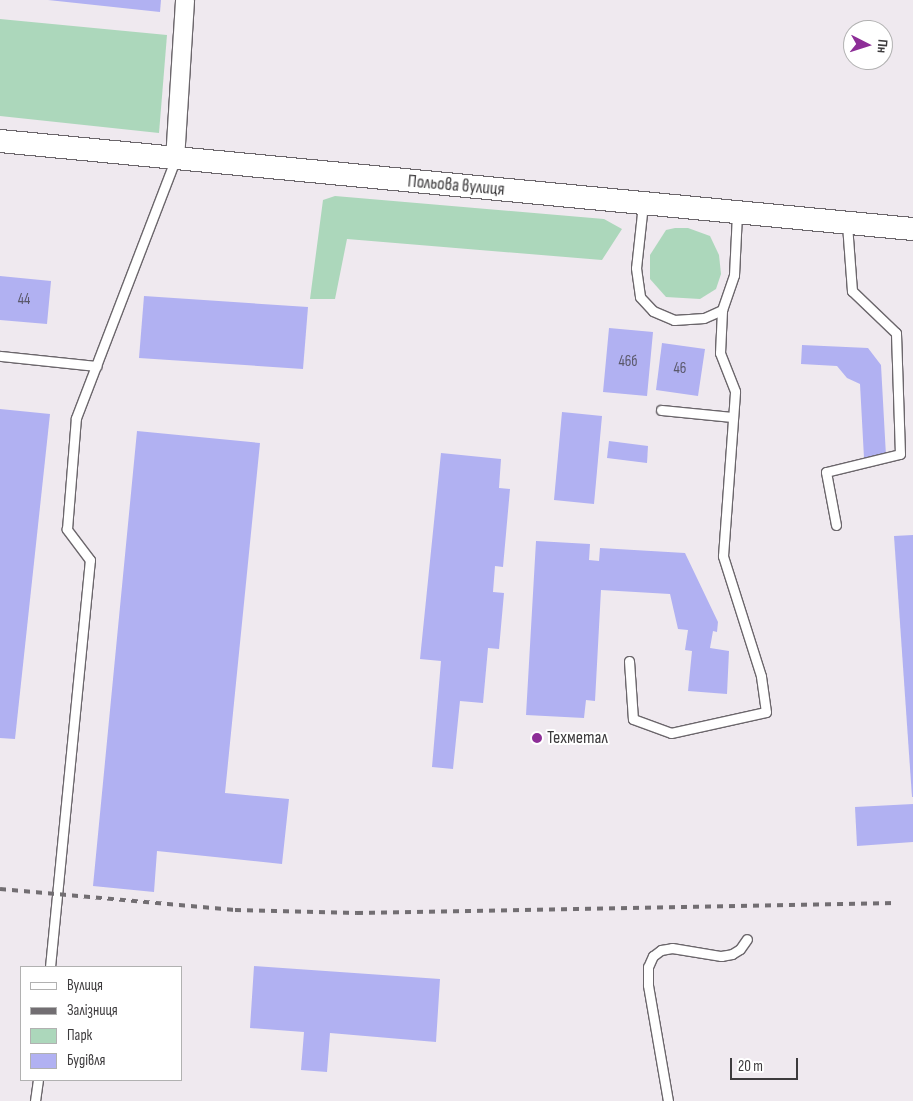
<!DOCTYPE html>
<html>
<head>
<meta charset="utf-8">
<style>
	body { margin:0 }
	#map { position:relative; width:913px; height:1101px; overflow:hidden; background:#efe9ef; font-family:"Sofia Sans Condensed",sans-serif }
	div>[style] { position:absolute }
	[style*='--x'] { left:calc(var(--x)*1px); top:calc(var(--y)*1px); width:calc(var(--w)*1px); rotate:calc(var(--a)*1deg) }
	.green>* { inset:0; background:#acd7bb }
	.building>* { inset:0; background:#b1b1f2 }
	.roads { filter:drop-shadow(1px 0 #6b666b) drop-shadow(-1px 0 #6b666b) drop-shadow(0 1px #6b666b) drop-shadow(0 -1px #6b666b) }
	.service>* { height:9px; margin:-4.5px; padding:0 4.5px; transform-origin:4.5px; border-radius:4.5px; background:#fff }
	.minor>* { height:18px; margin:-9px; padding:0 9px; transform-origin:9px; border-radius:9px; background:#fff }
	.tertiary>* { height:22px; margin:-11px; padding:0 11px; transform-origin:11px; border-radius:11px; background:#fff }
	.rail>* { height:4px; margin-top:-2px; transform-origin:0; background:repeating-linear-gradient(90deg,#726e72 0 6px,transparent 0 12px) }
	.dots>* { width:14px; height:14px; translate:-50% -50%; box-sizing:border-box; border:2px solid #fff; border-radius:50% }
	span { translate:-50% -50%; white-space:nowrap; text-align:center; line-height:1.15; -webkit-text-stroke:4px #fff; paint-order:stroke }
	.number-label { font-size:15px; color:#5a586a }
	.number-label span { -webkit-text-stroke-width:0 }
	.street-label { font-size:18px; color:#3d3b3d }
	.poi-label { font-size:18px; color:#3d3b3d }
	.left { translate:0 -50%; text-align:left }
	.legend { position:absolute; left:20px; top:966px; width:162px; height:115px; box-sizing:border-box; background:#fff; border:1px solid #b1b1b1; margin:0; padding:6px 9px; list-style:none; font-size:15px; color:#3d3b3d }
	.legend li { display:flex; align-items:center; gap:10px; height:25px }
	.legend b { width:25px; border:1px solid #b1b1b1 }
	.north { position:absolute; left:843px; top:20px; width:50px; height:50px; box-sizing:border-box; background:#fff; border:1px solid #b1b1b1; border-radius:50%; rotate:95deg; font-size:14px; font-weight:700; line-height:20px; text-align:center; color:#3d3b3d }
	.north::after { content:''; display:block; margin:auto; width:18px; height:22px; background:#8d2e97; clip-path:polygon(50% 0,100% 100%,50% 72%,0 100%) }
	.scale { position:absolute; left:730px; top:1058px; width:68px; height:22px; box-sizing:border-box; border:2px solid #3d3b3d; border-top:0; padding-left:6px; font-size:15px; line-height:18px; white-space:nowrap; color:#3d3b3d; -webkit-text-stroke:4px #fff; paint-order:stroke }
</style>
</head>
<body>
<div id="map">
	<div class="green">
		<div style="clip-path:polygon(0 19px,167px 35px,159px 133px,0 116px)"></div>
		<div style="clip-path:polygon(335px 196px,604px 219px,622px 229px,602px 260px,347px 239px,335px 299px,310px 299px,323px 200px)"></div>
		<div style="clip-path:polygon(675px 228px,688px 228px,710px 236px,719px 255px,721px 274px,716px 289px,700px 299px,666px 297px,650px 279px,650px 255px,666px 230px)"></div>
	</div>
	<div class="building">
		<div style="clip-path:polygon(48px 0,161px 0,160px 12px)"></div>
		<div style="clip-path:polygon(0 276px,51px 281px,47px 324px,0 320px)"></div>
		<div style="clip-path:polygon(144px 296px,308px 307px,303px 369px,139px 358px)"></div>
		<div style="clip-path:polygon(609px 328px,653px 332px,647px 396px,603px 392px)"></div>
		<div style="clip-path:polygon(662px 343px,705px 349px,698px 396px,656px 390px)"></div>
		<div style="clip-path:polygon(802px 345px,868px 348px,881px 365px,886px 456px,864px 458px,860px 384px,847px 378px,837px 366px,801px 364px)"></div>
		<div style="clip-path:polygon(0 409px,50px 414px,15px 739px,0 738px)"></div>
		<div style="clip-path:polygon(562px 412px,602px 416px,594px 504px,554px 500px)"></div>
		<div style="clip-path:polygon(137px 431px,260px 443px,225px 793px,289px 799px,282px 864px,157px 851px,154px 892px,93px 886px)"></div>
		<div style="clip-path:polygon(609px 441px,648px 446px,647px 463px,607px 458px)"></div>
		<div style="clip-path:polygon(441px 453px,501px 459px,499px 488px,510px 489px,503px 567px,495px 566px,493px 592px,504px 593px,499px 649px,488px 648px,483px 703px,460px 701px,453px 769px,432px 767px,441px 661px,420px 659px)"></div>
		<div style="clip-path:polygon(913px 535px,913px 797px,912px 797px,894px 536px)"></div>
		<div style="clip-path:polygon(536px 541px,590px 544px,589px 560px,599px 561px,600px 548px,685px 553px,718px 622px,717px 632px,713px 631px,710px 648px,729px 651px,727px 694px,688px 691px,692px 651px,685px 650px,688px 630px,678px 629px,670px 594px,601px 590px,595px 701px,586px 700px,584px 718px,526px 715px)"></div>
		<div style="clip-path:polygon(913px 804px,913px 842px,857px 846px,855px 807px)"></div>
		<div style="clip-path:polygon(254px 966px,440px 979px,436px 1042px,330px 1033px,327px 1072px,301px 1070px,304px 1032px,250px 1028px)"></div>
	</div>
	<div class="roads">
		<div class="service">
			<div style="--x:643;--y:204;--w:64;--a:96.2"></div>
			<div style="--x:636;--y:268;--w:29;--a:82"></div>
			<div style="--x:640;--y:297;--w:19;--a:47"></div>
			<div style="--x:653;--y:311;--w:23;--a:23"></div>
			<div style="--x:674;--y:320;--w:30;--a:-4"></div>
			<div style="--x:704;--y:318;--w:20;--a:-24"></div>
			<div style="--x:0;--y:356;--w:97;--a:5.9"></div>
			<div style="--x:661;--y:410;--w:72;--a:5.6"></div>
			<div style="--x:836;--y:525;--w:54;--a:-100.7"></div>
			<div style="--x:826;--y:472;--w:76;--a:-13.7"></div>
			<div style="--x:900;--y:454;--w:121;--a:-91.9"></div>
			<div style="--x:896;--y:333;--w:61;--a:-136.3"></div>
			<div style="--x:852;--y:291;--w:67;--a:-94.3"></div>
			<div style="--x:629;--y:661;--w:58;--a:86.1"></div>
			<div style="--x:633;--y:719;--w:40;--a:20.2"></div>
			<div style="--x:671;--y:733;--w:97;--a:-12.5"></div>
			<div style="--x:766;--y:712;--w:36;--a:-98"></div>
			<div style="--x:761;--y:676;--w:126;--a:-107.6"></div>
			<div style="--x:723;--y:556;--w:165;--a:-85.8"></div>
			<div style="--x:735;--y:391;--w:41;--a:-111.5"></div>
			<div style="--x:720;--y:353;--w:43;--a:-87.3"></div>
			<div style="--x:722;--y:310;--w:37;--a:-71"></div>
			<div style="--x:734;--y:275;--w:62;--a:-87.2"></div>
			<div style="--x:50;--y:967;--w:409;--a:-84.4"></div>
			<div style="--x:90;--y:560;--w:39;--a:-127"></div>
			<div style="--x:67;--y:529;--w:111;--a:-85.4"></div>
			<div style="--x:76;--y:418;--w:276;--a:-69"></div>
			<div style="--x:35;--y:1101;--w:21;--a:-82"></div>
			<div style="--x:668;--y:1101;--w:118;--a:-99.8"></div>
			<div style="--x:648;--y:985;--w:18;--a:-90"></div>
			<div style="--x:648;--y:967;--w:12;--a:-66"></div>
			<div style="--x:653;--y:956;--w:10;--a:-37"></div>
			<div style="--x:661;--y:950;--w:11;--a:-10"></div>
			<div style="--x:672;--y:948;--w:50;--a:9.3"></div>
			<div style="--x:721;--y:956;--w:11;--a:-10"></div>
			<div style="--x:732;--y:954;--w:9;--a:-32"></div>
			<div style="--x:740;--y:949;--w:12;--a:-55"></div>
		</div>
		<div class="minor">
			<div style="--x:175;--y:160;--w:160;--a:-86.4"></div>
		</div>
		<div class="tertiary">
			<div style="--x:0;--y:141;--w:917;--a:5.51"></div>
		</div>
	</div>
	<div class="rail">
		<div style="--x:0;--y:889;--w:236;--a:5.1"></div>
		<div style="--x:235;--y:910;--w:122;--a:1.4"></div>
		<div style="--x:357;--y:913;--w:539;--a:-1.06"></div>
	</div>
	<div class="dots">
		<div style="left:537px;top:738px;background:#8d2e97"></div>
	</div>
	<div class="number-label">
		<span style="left:24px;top:300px">44</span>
		<span style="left:628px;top:362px">46б</span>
		<span style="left:680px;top:369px">46</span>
	</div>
	<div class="street-label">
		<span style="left:456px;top:186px;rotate:5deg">Польова вулиця</span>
	</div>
	<div class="poi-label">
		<span class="left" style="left:547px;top:738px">Техметал</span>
	</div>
	<ul class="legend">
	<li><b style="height:6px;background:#fff"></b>Вулиця</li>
	<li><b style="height:6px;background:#726e72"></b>Залізниця</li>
	<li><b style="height:14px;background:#acd7bb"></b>Парк</li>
	<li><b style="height:14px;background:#b1b1f2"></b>Будівля</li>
	</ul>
	<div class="north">Пн</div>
	<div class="scale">20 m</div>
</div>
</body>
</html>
